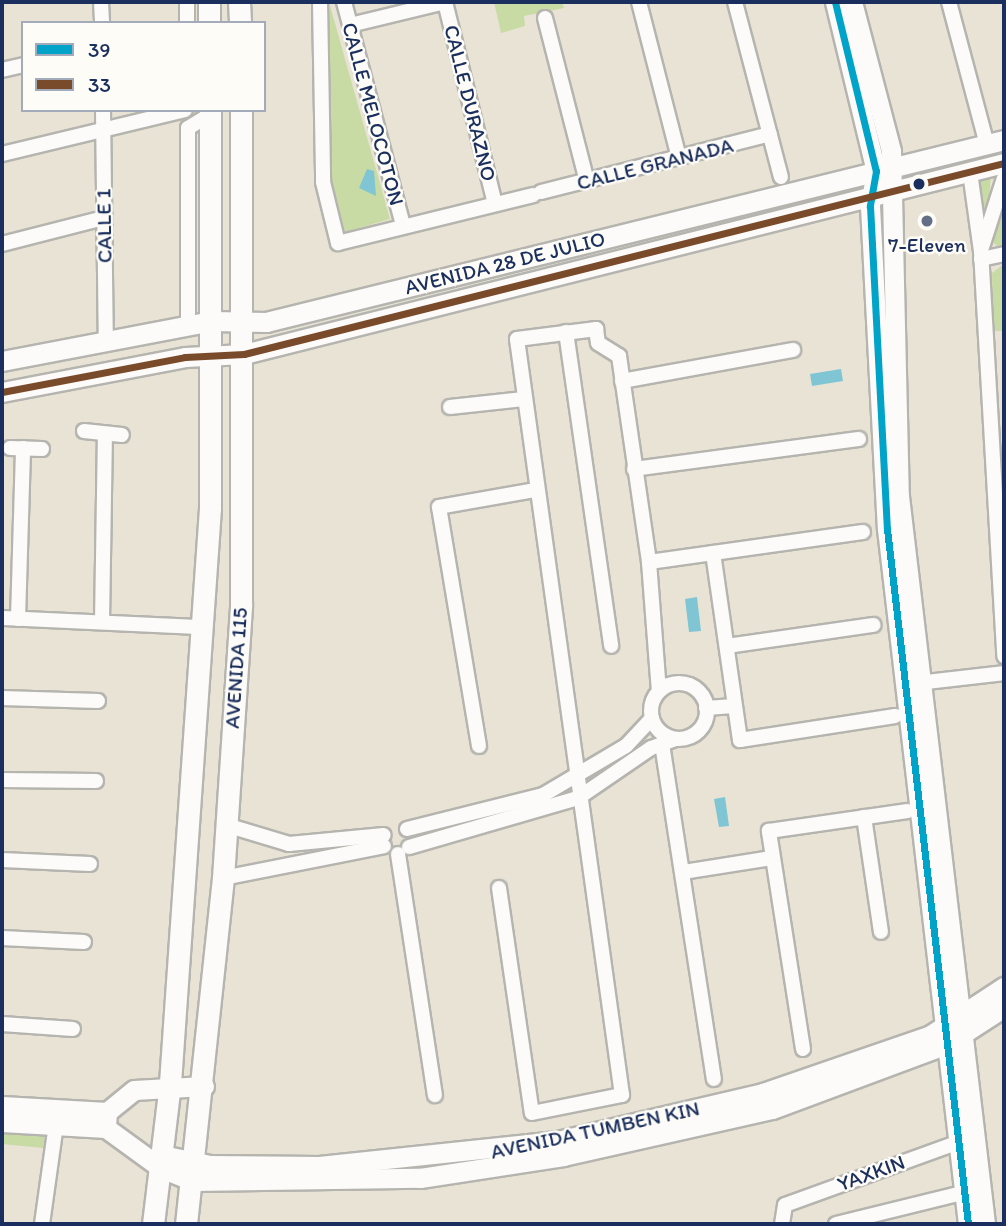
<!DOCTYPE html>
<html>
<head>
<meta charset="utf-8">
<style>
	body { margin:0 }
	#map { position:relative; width:1006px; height:1226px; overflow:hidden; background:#e8e3d4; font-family:Itim,sans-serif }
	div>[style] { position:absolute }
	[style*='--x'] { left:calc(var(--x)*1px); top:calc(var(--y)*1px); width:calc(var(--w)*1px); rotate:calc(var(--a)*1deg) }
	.green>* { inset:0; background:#c8dba5 }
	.water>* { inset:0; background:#80c5d3 }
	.roads { filter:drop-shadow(2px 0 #b5b4af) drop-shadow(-2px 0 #b5b4af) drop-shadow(0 2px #b5b4af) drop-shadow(0 -2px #b5b4af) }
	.street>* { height:14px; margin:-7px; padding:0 7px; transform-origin:7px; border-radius:7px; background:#fcfbf9 }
	.street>.ring { margin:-7px; padding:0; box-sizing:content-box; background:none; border:14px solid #fcfbf9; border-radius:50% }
	.secondary>* { height:19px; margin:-9.5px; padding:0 9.5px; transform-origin:9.5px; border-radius:9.5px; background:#fcfbf9 }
	.primary>* { height:21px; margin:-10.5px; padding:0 10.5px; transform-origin:10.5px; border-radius:10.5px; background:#fcfbf9 }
	.bus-1>* { height:7px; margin:-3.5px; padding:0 3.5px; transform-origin:3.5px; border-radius:3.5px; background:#01a3c8 }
	.bus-2>* { height:7px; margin:-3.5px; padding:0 3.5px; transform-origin:3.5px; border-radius:3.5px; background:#7a4b2a }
	.dots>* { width:19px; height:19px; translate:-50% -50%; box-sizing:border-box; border:4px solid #fdfcf7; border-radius:50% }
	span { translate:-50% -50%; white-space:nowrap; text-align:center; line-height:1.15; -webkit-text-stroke:5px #fdfcf7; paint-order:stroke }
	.street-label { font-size:21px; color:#1b2f5e }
	.poi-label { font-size:21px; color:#1b2f5e }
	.frame { position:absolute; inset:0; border:4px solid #1b2f5e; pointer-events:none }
	.legend { position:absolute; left:21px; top:21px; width:245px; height:91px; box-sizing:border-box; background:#fdfcf7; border:2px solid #a3aaba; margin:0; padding:9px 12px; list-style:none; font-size:21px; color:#1b2f5e }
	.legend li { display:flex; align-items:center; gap:14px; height:35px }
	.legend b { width:35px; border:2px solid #a3aaba }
</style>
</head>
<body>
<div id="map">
	<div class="green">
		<div style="clip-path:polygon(329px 2px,390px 219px,345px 232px,331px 178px)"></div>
		<div style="clip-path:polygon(494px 2px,562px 2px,564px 8px,524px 16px,525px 26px,501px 33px)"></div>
		<div style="clip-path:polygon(196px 127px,197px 307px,195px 307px,193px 130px)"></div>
		<div style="clip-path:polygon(991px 175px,989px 201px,985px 211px,978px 178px)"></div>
		<div style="clip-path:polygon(1004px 203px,1004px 246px,998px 247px,992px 241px)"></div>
		<div style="clip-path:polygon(1004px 264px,1004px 331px,993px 331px,992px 273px)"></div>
		<div style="clip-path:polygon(2px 1128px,46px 1131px,43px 1148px,2px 1144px)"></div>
	</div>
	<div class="water">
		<div style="clip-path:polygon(367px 169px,374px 171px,376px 196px,359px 188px)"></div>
		<div style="clip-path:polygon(841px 369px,843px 381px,812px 386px,810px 374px)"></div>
		<div style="clip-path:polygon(697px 597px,701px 631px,689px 632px,685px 599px)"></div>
		<div style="clip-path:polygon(725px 797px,729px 826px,719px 827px,714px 799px)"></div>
	</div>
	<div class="roads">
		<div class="street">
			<div style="--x:101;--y:2;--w:21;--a:87"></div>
			<div style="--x:187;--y:2;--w:21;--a:90"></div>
			<div style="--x:320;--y:2;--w:180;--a:89"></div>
			<div style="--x:323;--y:182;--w:63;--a:76.2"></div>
			<div style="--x:338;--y:243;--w:201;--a:-13.8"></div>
			<div style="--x:344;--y:2;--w:231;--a:75.2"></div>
			<div style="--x:445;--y:2;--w:208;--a:76.1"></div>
			<div style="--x:639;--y:2;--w:161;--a:75.6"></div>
			<div style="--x:735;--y:2;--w:181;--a:75.3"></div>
			<div style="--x:949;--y:2;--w:148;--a:75.1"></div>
			<div style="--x:545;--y:18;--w:168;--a:75.6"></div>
			<div style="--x:350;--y:25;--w:98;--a:-13.6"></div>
			<div style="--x:2;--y:70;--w:22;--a:-13"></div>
			<div style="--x:103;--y:110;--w:232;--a:89.3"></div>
			<div style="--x:2;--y:154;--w:188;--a:-13.5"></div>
			<div style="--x:970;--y:172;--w:80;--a:82.1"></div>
			<div style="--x:981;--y:251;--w:406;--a:86.7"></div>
			<div style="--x:541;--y:192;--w:236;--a:-14.2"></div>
			<div style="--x:2;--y:244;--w:105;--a:-14.3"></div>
			<div style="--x:982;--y:247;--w:72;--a:-72.3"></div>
			<div style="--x:981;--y:259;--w:24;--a:-12"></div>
			<div style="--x:188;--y:327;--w:199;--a:-90"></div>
			<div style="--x:188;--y:128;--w:26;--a:-31"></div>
			<div style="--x:566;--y:332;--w:317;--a:81.8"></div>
			<div style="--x:622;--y:381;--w:174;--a:-10.3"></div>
			<div style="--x:450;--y:407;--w:74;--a:-6.2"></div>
			<div style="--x:84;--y:431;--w:38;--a:6"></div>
			<div style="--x:10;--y:448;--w:32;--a:2"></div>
			<div style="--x:634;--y:469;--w:227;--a:-7.6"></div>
			<div style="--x:713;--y:553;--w:189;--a:81.8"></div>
			<div style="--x:740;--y:740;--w:157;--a:-8.8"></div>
			<div style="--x:649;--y:562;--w:216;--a:-8"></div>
			<div style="--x:2;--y:618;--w:200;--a:2.6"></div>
			<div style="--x:18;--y:619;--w:171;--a:-88.3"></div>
			<div style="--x:102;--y:622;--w:188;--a:-89.1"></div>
			<div style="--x:727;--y:646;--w:148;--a:-8.2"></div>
			<div style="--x:918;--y:683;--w:87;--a:-6.6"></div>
			<div class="ring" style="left:651px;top:683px;width:42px;height:42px"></div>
			<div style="--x:2;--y:698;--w:96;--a:1.8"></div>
			<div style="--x:706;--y:708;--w:28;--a:-4"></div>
			<div style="--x:662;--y:744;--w:339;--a:81.2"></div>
			<div style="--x:479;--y:746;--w:242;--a:-99.5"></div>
			<div style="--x:439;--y:507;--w:97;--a:-10"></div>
			<div style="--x:2;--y:780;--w:94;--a:0.6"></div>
			<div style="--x:864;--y:817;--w:116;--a:81.6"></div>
			<div style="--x:226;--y:825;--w:66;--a:16.8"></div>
			<div style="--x:289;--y:844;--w:95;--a:-5.4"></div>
			<div style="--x:407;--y:829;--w:140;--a:-14"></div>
			<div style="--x:543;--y:795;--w:96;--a:-30.6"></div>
			<div style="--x:626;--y:746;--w:38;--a:-47"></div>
			<div style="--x:409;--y:847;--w:176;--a:-16.2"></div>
			<div style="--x:578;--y:798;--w:88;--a:-34.4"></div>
			<div style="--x:651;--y:748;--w:27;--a:-20"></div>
			<div style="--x:398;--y:854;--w:244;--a:81.3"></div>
			<div style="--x:2;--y:860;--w:88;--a:2.6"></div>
			<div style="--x:683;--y:872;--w:89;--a:-9"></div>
			<div style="--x:223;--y:878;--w:164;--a:-11.2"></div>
			<div style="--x:499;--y:888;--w:227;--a:81.7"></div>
			<div style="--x:532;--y:1113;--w:92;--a:-11.3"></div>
			<div style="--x:622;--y:1095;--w:763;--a:-97.91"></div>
			<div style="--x:517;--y:339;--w:80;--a:-7.2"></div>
			<div style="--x:596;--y:329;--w:14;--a:82"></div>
			<div style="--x:598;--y:343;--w:25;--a:32"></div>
			<div style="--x:619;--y:356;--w:208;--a:81.7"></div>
			<div style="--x:649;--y:562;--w:129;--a:85.6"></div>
			<div style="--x:2;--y:938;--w:82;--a:2.8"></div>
			<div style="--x:2;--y:1024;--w:71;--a:4"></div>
			<div style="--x:803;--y:1049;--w:221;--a:-98.9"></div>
			<div style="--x:769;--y:831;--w:140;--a:-8.2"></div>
			<div style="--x:42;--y:1224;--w:101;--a:-82"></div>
			<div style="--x:782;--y:1224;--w:19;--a:-81"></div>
			<div style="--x:785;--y:1205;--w:191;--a:-19.9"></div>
			<div style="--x:836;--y:1224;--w:134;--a:-13.8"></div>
		</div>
		<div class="secondary">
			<div style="--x:835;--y:2;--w:174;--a:76.4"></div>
			<div style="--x:876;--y:171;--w:36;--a:100"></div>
			<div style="--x:870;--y:206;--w:323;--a:87"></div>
			<div style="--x:887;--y:529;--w:700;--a:83.35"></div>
			<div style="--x:852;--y:2;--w:154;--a:75.3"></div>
			<div style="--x:891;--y:151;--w:345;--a:88.7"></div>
			<div style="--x:899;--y:496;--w:733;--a:83.26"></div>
			<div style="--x:2;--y:361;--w:214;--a:-10.8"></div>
			<div style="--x:212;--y:321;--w:54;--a:1.1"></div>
			<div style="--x:266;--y:322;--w:760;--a:-13.85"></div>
			<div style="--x:2;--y:392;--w:186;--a:-10.8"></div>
			<div style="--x:185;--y:357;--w:59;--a:-2.9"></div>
			<div style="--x:244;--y:354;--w:784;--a:-14.11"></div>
			<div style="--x:204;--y:1086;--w:70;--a:176.7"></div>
			<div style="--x:134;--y:1090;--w:35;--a:141"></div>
			<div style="--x:107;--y:1112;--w:16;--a:94"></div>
			<div style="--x:106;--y:1128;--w:68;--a:36"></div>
			<div style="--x:161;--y:1168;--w:35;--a:22"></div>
			<div style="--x:193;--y:1181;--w:227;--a:-0.8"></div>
			<div style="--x:420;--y:1178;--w:145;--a:-8.7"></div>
			<div style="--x:563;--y:1156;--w:214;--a:-12.7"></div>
			<div style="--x:772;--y:1109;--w:187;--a:-20.4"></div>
			<div style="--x:947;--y:1044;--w:68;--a:-33"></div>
			<div style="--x:2;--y:1106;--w:105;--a:3.3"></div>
			<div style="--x:2;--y:1122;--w:104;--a:3.3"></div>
			<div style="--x:162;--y:1155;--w:49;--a:11.8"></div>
			<div style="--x:210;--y:1165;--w:109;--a:0.5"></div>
			<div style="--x:319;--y:1166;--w:239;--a:-6"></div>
			<div style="--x:557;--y:1141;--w:212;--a:-13.1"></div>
			<div style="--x:763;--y:1093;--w:176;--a:-19"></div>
			<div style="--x:929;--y:1036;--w:90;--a:-33.2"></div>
		</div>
		<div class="primary">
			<div style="--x:209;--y:2;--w:21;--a:90"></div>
			<div style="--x:239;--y:2;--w:21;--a:87"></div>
			<div style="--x:153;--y:1224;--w:142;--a:-83.1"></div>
			<div style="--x:170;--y:1083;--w:576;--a:-86.02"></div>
			<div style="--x:210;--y:508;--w:398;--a:-90"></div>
			<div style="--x:186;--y:1224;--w:348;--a:-83.9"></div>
			<div style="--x:223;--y:878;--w:275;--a:-86.2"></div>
			<div style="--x:241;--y:604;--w:494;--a:-90"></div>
		</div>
	</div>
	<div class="bus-1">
		<div style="--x:835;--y:2;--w:174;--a:76.4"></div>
		<div style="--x:876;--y:171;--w:36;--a:100"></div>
		<div style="--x:870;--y:206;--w:323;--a:87"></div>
		<div style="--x:887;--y:529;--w:700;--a:83.35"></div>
	</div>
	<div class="bus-2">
		<div style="--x:2;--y:392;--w:186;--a:-10.8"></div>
		<div style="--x:185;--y:357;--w:59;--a:-2.9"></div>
		<div style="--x:244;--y:354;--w:784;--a:-14.11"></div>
	</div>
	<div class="dots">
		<div style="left:919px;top:184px;background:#1b2f5e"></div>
		<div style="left:927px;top:221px;background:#636e87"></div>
	</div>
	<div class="street-label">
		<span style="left:470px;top:103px;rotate:76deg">CALLE DURAZNO</span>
		<span style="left:373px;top:114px;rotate:75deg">CALLE MELOCOTON</span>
		<span style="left:655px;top:164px;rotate:-14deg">CALLE GRANADA</span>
		<span style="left:104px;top:226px;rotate:-91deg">CALLE 1</span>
		<span style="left:505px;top:263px;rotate:-14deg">AVENIDA 28 DE JULIO</span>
		<span style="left:236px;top:668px;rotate:-86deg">AVENIDA 115</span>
		<span style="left:595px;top:1130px;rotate:-12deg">AVENIDA TUMBEN KIN</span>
		<span style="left:871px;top:1173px;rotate:-20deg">YAXKIN</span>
	</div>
	<div class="poi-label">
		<span style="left:927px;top:245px">7-Eleven</span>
	</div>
	<div class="frame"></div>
	<ul class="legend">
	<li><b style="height:9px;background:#01a3c8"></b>39</li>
	<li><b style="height:9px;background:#7a4b2a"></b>33</li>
	</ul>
</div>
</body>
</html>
